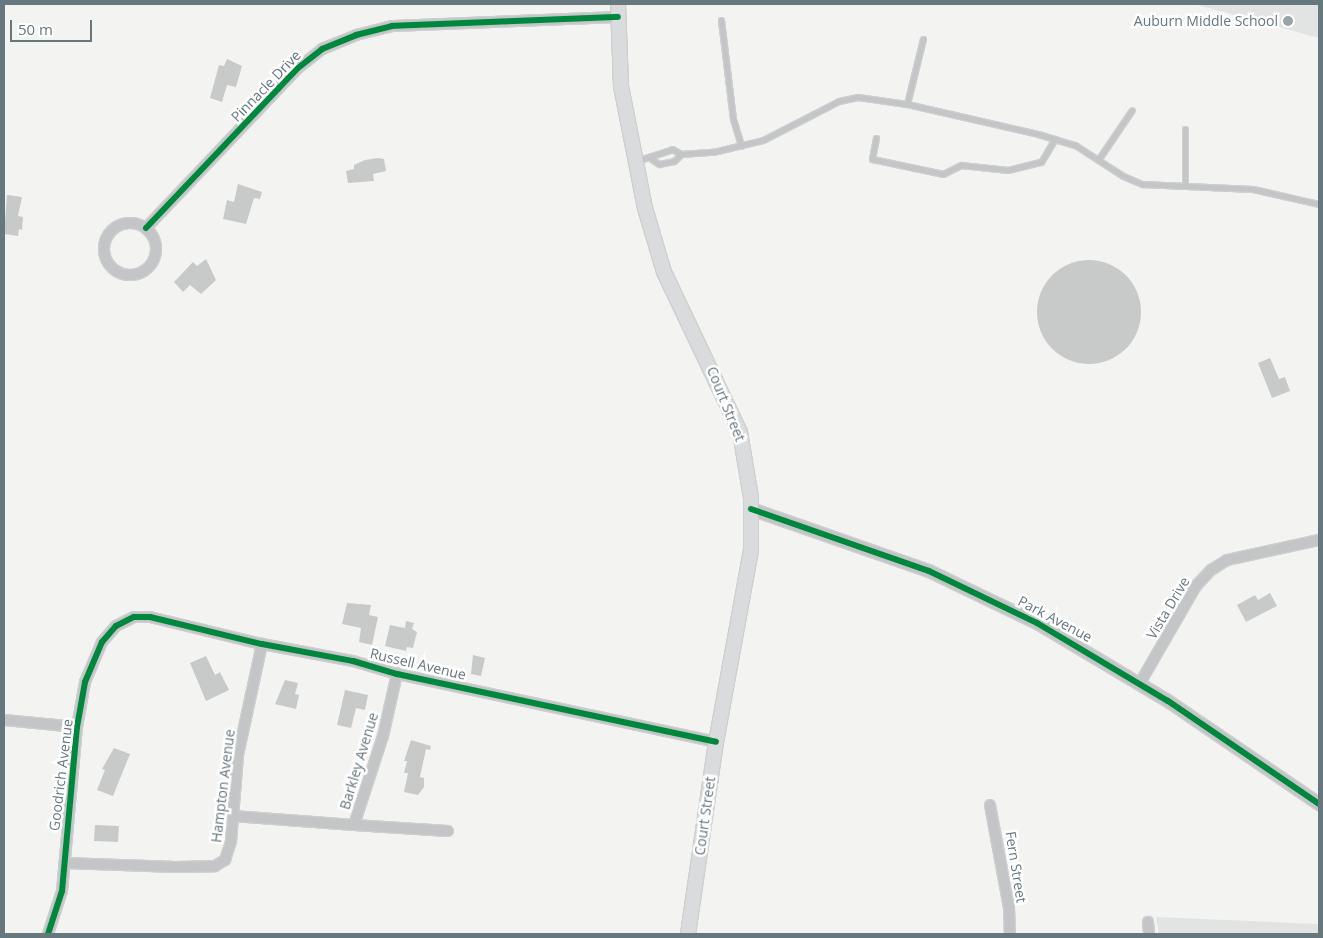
<!DOCTYPE html>
<html>
<head>
<meta charset="utf-8">
<style>
	body { margin:0 }
	#map { position:relative; width:1323px; height:938px; overflow:hidden; background:#f3f3f2; font-family:"Open Sans",sans-serif }
	div>[style] { position:absolute }
	[style*='--x'] { left:calc(var(--x)*1px); top:calc(var(--y)*1px); width:calc(var(--w)*1px); rotate:calc(var(--a)*1deg) }
	.built>* { inset:0; background:#e2e3e3 }
	.building>* { inset:0; background:#c8caca }
	.round { border-radius:50% }
	.roads { filter:drop-shadow(1px 0 #cecfcf) drop-shadow(-1px 0 #cecfcf) drop-shadow(0 1px #cecfcf) drop-shadow(0 -1px #cecfcf) }
	.service>* { height:5px; margin:-2.5px; padding:0 2.5px; transform-origin:2.5px; border-radius:2.5px; background:#c3c5c6 }
	.minor>* { height:10px; margin:-5px; padding:0 5px; transform-origin:5px; border-radius:5px; background:#c3c5c6 }
	.minor>.ring { margin:-5px; padding:0; box-sizing:content-box; background:none; border:10px solid #c3c5c6; border-radius:50% }
	.tertiary>* { height:12px; margin:-6px; padding:0 6px; transform-origin:6px; border-radius:6px; background:#c3c5c6 }
	.secondary>* { height:14px; margin:-7px; padding:0 7px; transform-origin:7px; border-radius:7px; background:#dadbdc }
	.cycleway>* { height:6px; margin:-3px; padding:0 3px; transform-origin:3px; border-radius:3px; background:#00873e }
	.dots>* { width:14px; height:14px; translate:-50% -50%; box-sizing:border-box; border:2px solid #fff; border-radius:50% }
	span { translate:-50% -50%; white-space:nowrap; text-align:center; line-height:1.15; -webkit-text-stroke:5px #fff; paint-order:stroke }
	.poi-label { font-size:14px; color:#67777e }
	.right { translate:-100% -50%; text-align:right }
	.street-label { font-size:14px; color:#67777e }
	.frame { position:absolute; inset:0; border:5px solid #67777e; pointer-events:none }
	.scale { position:absolute; left:10px; top:20px; width:82px; height:22px; box-sizing:border-box; border:2px solid #67777e; border-top:0; padding-left:6px; font-size:15px; line-height:18px; white-space:nowrap; color:#67777e; -webkit-text-stroke:4px #fff; paint-order:stroke }
</style>
</head>
<body>
<div id="map">
	<div class="built">
		<div style="clip-path:polygon(1194px 4px,1319px 4px,1319px 38px)"></div>
		<div style="clip-path:polygon(1156px 917px,1319px 924px,1319px 934px,1159px 934px)"></div>
	</div>
	<div class="building">
		<div style="clip-path:polygon(227px 59px,242px 66px,236px 87px,227px 85px,222px 102px,210px 98px,219px 65px,224px 66px)"></div>
		<div style="clip-path:polygon(378px 158px,384px 159px,386px 171px,373px 174px,374px 181px,348px 183px,346px 171px,354px 169px,354px 165px,365px 160px)"></div>
		<div style="clip-path:polygon(238px 184px,262px 192px,260px 199px,254px 198px,246px 224px,223px 219px,227px 200px,234px 202px)"></div>
		<div style="clip-path:polygon(7px 195px,22px 197px,18px 216px,23px 217px,22px 230px,19px 229px,18px 236px,4px 234px)"></div>
		<div style="clip-path:polygon(206px 259px,216px 280px,201px 294px,190px 285px,183px 292px,174px 282px,193px 262px,197px 266px)"></div>
		<div class="round" style="left:1037px;top:260px;width:104px;height:104px"></div>
		<div style="clip-path:polygon(1270px 358px,1279px 379px,1285px 377px,1290px 391px,1272px 398px,1258px 363px)"></div>
		<div style="clip-path:polygon(1270px 593px,1277px 606px,1246px 622px,1237px 605px,1255px 595px,1258px 600px)"></div>
		<div style="clip-path:polygon(347px 603px,371px 605px,369px 615px,378px 617px,372px 645px,359px 642px,361px 628px,342px 624px)"></div>
		<div style="clip-path:polygon(406px 621px,414px 623px,412px 629px,417px 632px,413px 648px,407px 647px,406px 651px,385px 646px,390px 625px,405px 628px)"></div>
		<div style="clip-path:polygon(473px 655px,485px 658px,481px 676px,471px 674px)"></div>
		<div style="clip-path:polygon(206px 656px,215px 675px,220px 672px,229px 690px,206px 701px,190px 663px)"></div>
		<div style="clip-path:polygon(285px 680px,298px 683px,295px 694px,299px 695px,296px 709px,275px 704px)"></div>
		<div style="clip-path:polygon(345px 690px,368px 695px,365px 710px,356px 708px,351px 728px,337px 725px)"></div>
		<div style="clip-path:polygon(411px 740px,431px 746px,430px 750px,426px 749px,420px 777px,424px 778px,424px 787px,418px 795px,404px 792px,408px 773px,404px 773px,407px 761px,404px 761px)"></div>
		<div style="clip-path:polygon(114px 748px,130px 754px,113px 796px,97px 790px,105px 770px,102px 769px)"></div>
		<div style="clip-path:polygon(95px 825px,119px 826px,118px 842px,94px 841px)"></div>
	</div>
	<div class="roads">
		<div class="service">
			<div style="--x:721;--y:20;--w:100;--a:83.1"></div>
			<div style="--x:733;--y:119;--w:28;--a:73"></div>
			<div style="--x:907;--y:104;--w:67;--a:-76.2"></div>
			<div style="--x:876;--y:138;--w:21;--a:101"></div>
			<div style="--x:872;--y:159;--w:73;--a:11.9"></div>
			<div style="--x:943;--y:174;--w:20;--a:-27"></div>
			<div style="--x:961;--y:165;--w:47;--a:6.1"></div>
			<div style="--x:1008;--y:170;--w:34;--a:-14"></div>
			<div style="--x:1041;--y:162;--w:27;--a:-59"></div>
			<div style="--x:650;--y:158;--w:11;--a:34"></div>
			<div style="--x:659;--y:164;--w:15;--a:-11"></div>
			<div style="--x:674;--y:161;--w:10;--a:-45"></div>
			<div style="--x:1098;--y:160;--w:60;--a:-55.8"></div>
			<div style="--x:636;--y:161;--w:38;--a:-18"></div>
			<div style="--x:672;--y:149;--w:10;--a:29"></div>
			<div style="--x:681;--y:154;--w:32;--a:-4"></div>
			<div style="--x:713;--y:152;--w:51;--a:-13.5"></div>
			<div style="--x:763;--y:140;--w:85;--a:-27.2"></div>
			<div style="--x:839;--y:101;--w:19;--a:-12"></div>
			<div style="--x:858;--y:97;--w:49;--a:8.1"></div>
			<div style="--x:907;--y:104;--w:134;--a:12.9"></div>
			<div style="--x:1038;--y:134;--w:39;--a:17"></div>
			<div style="--x:1075;--y:145;--w:57;--a:32.9"></div>
			<div style="--x:1123;--y:176;--w:21;--a:23"></div>
			<div style="--x:1142;--y:184;--w:111;--a:2.6"></div>
			<div style="--x:1253;--y:189;--w:68;--a:12.8"></div>
			<div style="--x:1185;--y:186;--w:57;--a:-90"></div>
		</div>
		<div class="minor">
			<div class="ring" style="left:104px;top:223px;width:42px;height:42px"></div>
			<div style="--x:146;--y:228;--w:221;--a:-46.5"></div>
			<div style="--x:298;--y:68;--w:31;--a:-38"></div>
			<div style="--x:322;--y:49;--w:37;--a:-22"></div>
			<div style="--x:356;--y:35;--w:37;--a:-14"></div>
			<div style="--x:392;--y:26;--w:226;--a:-2.3"></div>
			<div style="--x:1140;--y:683;--w:112;--a:-60"></div>
			<div style="--x:1196;--y:586;--w:22;--a:-47"></div>
			<div style="--x:1211;--y:570;--w:19;--a:-32"></div>
			<div style="--x:1227;--y:560;--w:94;--a:-12.3"></div>
			<div style="--x:4;--y:720;--w:73;--a:5.5"></div>
			<div style="--x:990;--y:805;--w:105;--a:79.5"></div>
			<div style="--x:1009;--y:908;--w:26;--a:88"></div>
			<div style="--x:233;--y:816;--w:121;--a:4.3"></div>
			<div style="--x:354;--y:825;--w:94;--a:-72"></div>
			<div style="--x:383;--y:736;--w:64;--a:-77.3"></div>
			<div style="--x:354;--y:825;--w:94;--a:3.7"></div>
			<div style="--x:65;--y:863;--w:111;--a:2.1"></div>
			<div style="--x:176;--y:867;--w:39;--a:-1"></div>
			<div style="--x:215;--y:866;--w:12;--a:-31"></div>
			<div style="--x:225;--y:860;--w:20;--a:-72"></div>
			<div style="--x:231;--y:841;--w:86;--a:-85.3"></div>
			<div style="--x:238;--y:755;--w:114;--a:-77.8"></div>
			<div style="--x:1148;--y:922;--w:12;--a:85"></div>
			<div style="--x:48;--y:934;--w:45;--a:-72"></div>
			<div style="--x:62;--y:891;--w:165;--a:-84.8"></div>
			<div style="--x:77;--y:727;--w:46;--a:-79.9"></div>
			<div style="--x:85;--y:682;--w:43;--a:-67"></div>
			<div style="--x:102;--y:642;--w:21;--a:-49"></div>
			<div style="--x:116;--y:626;--w:20;--a:-27"></div>
			<div style="--x:134;--y:617;--w:16;--a:0"></div>
			<div style="--x:150;--y:617;--w:115;--a:13.6"></div>
			<div style="--x:262;--y:644;--w:93;--a:10.6"></div>
			<div style="--x:353;--y:661;--w:46;--a:16.5"></div>
			<div style="--x:397;--y:674;--w:326;--a:12"></div>
		</div>
		<div class="tertiary">
			<div style="--x:751;--y:509;--w:188;--a:19.2"></div>
			<div style="--x:929;--y:571;--w:120;--a:25.7"></div>
			<div style="--x:1037;--y:623;--w:152;--a:30.8"></div>
			<div style="--x:1168;--y:701;--w:183;--a:34.3"></div>
		</div>
		<div class="secondary">
			<div style="--x:618;--y:4;--w:82;--a:87.9"></div>
			<div style="--x:621;--y:86;--w:124;--a:78.9"></div>
			<div style="--x:645;--y:208;--w:67;--a:73.5"></div>
			<div style="--x:664;--y:272;--w:177;--a:64.6"></div>
			<div style="--x:740;--y:432;--w:67;--a:80.5"></div>
			<div style="--x:751;--y:498;--w:52;--a:90"></div>
			<div style="--x:751;--y:550;--w:195;--a:100.3"></div>
			<div style="--x:716;--y:742;--w:194;--a:98.3"></div>
		</div>
	</div>
	<div class="cycleway">
		<div style="--x:146;--y:228;--w:221;--a:-46.5"></div>
		<div style="--x:298;--y:68;--w:31;--a:-38"></div>
		<div style="--x:322;--y:49;--w:37;--a:-22"></div>
		<div style="--x:356;--y:35;--w:37;--a:-14"></div>
		<div style="--x:392;--y:26;--w:226;--a:-2.3"></div>
		<div style="--x:751;--y:509;--w:188;--a:19.2"></div>
		<div style="--x:929;--y:571;--w:120;--a:25.7"></div>
		<div style="--x:1037;--y:623;--w:152;--a:30.8"></div>
		<div style="--x:1168;--y:701;--w:183;--a:34.3"></div>
		<div style="--x:48;--y:934;--w:45;--a:-72"></div>
		<div style="--x:62;--y:891;--w:165;--a:-84.8"></div>
		<div style="--x:77;--y:727;--w:46;--a:-79.9"></div>
		<div style="--x:85;--y:682;--w:43;--a:-67"></div>
		<div style="--x:102;--y:642;--w:21;--a:-49"></div>
		<div style="--x:116;--y:626;--w:20;--a:-27"></div>
		<div style="--x:134;--y:617;--w:16;--a:0"></div>
		<div style="--x:150;--y:617;--w:115;--a:13.6"></div>
		<div style="--x:262;--y:644;--w:93;--a:10.6"></div>
		<div style="--x:353;--y:661;--w:46;--a:16.5"></div>
		<div style="--x:397;--y:674;--w:326;--a:12"></div>
	</div>
	<div class="dots">
		<div style="left:1288px;top:21px;background:#98a2a7"></div>
	</div>
	<div class="poi-label">
		<span class="right" style="left:1278px;top:21px">Auburn Middle School</span>
	</div>
	<div class="street-label">
		<span style="left:266px;top:86px;rotate:-46deg">Pinnacle Drive</span>
		<span style="left:726px;top:404px;rotate:68deg">Court Street</span>
		<span style="left:1168px;top:608px;rotate:-59deg">Vista Drive</span>
		<span style="left:1055px;top:619px;rotate:28deg">Park Avenue</span>
		<span style="left:418px;top:664px;rotate:13deg">Russell Avenue</span>
		<span style="left:359px;top:761px;rotate:-73deg">Barkley Avenue</span>
		<span style="left:61px;top:775px;rotate:-83deg">Goodrich Avenue</span>
		<span style="left:223px;top:786px;rotate:-83deg">Hampton Avenue</span>
		<span style="left:705px;top:816px;rotate:-82deg">Court Street</span>
		<span style="left:1016px;top:867px;rotate:81deg">Fern Street</span>
	</div>
	<div class="frame"></div>
	<div class="scale">50 m</div>
</div>
</body>
</html>
